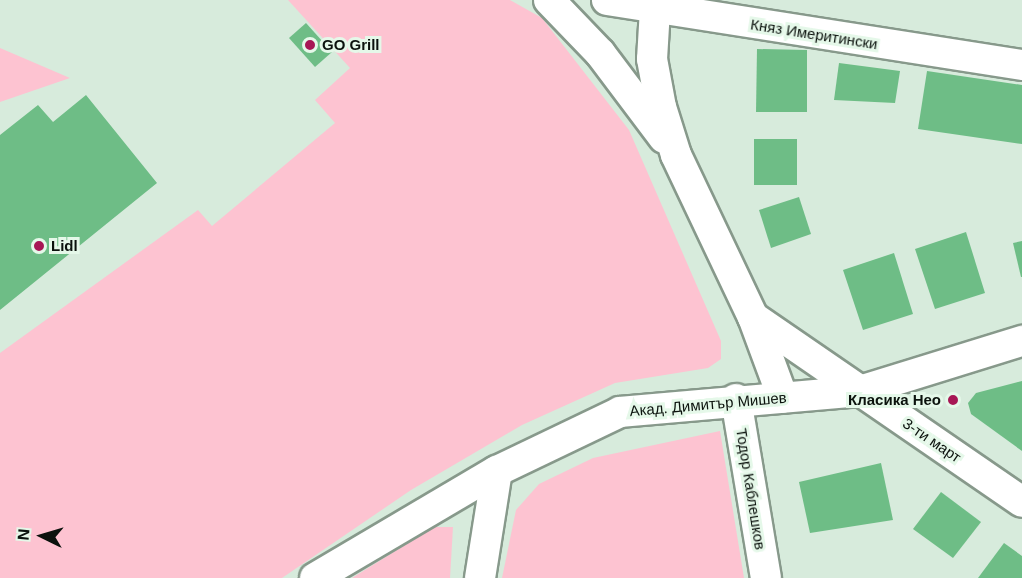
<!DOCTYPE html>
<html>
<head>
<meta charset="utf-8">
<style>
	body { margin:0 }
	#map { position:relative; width:1022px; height:578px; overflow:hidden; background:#d7ebdc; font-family:Arial,sans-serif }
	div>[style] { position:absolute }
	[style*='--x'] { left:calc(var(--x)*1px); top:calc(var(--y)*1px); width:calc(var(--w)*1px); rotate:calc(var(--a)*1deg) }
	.green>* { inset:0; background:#fdc3d1 }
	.building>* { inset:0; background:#6ebd86 }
	.roads { filter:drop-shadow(2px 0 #87998b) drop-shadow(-2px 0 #87998b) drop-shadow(0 2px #87998b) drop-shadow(0 -2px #87998b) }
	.street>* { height:30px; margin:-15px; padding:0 15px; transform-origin:15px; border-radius:15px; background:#fff }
	.dots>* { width:16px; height:16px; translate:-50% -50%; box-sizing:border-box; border:3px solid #e5f8e9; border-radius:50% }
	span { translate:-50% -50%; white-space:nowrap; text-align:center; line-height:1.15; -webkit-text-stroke:6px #e5f8e9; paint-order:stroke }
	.street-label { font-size:15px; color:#0b120d }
	.poi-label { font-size:15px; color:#0b120d; font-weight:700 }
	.left { translate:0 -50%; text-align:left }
	.right { translate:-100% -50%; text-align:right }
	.north { position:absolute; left:12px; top:506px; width:60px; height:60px; -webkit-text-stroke:4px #e5f8e9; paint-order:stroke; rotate:275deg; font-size:16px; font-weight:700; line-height:24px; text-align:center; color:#0b120d }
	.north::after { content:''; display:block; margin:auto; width:21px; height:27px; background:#0b120d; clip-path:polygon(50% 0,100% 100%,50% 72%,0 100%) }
</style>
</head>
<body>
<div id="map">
	<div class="green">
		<div style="clip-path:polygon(288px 0,510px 0,542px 18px,629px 130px,721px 341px,721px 359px,708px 368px,615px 383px,522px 425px,411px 490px,282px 578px,0 578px,0 353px,198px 210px,212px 226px,335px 123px,315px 100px,350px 68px)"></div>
		<div style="clip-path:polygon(0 48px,70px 78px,0 102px)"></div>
		<div style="clip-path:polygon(720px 431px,744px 578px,502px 578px,516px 510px,539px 484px,593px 458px)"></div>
		<div style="clip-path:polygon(434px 527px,453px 527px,450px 578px,352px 578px)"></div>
	</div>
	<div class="building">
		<div style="clip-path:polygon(306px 23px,332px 52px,315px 67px,289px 38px)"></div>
		<div style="clip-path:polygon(757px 49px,807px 50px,807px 112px,756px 112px)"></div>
		<div style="clip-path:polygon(839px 63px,900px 71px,895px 103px,834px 100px)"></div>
		<div style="clip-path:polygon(927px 71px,1022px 85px,1022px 144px,918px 129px)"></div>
		<div style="clip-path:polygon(86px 95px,157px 183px,0 310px,0 135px,38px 105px,53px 122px)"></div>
		<div style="clip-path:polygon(754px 139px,797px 139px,797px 185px,754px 185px)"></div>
		<div style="clip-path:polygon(799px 197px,811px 234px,771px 248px,759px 210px)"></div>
		<div style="clip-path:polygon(966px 232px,985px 293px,935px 309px,915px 249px)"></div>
		<div style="clip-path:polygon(1022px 241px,1022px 277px,1021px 277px,1013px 243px)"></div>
		<div style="clip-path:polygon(894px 253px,913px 314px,863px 330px,843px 270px)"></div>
		<div style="clip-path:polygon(1022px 381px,1022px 451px,971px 414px,968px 403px,976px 393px)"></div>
		<div style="clip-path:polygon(881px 463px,893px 520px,810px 533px,799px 482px)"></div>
		<div style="clip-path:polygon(941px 492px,981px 522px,953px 558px,913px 529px)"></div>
		<div style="clip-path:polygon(1004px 543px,1022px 556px,1022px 578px,978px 578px)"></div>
	</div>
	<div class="roads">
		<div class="street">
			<div style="--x:549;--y:0;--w:74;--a:46.1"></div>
			<div style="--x:600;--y:53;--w:106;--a:53"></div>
			<div style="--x:607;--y:0;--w:420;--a:8.9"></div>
			<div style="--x:655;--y:9;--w:50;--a:93.4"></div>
			<div style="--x:652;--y:59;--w:49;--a:79.4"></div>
			<div style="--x:661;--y:107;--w:50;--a:72.6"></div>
			<div style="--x:676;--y:155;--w:179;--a:64.6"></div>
			<div style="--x:753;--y:317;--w:326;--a:34.5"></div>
			<div style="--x:753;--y:317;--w:86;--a:69.7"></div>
			<div style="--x:736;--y:399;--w:181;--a:80.5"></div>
			<div style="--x:315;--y:578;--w:211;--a:-30.5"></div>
			<div style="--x:497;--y:471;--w:136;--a:-25.6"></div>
			<div style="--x:620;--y:412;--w:241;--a:-5"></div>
			<div style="--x:860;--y:391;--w:170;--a:-17.2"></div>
			<div style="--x:480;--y:578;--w:108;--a:-81"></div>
		</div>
	</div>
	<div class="dots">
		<div style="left:310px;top:45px;background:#a71755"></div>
		<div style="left:39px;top:246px;background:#a71755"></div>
		<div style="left:953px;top:400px;background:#a71755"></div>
	</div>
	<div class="street-label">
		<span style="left:814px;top:34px;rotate:9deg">Княз Имеритински</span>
		<span style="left:708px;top:404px;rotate:-5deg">Акад. Димитър Мишев</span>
		<span style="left:932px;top:440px;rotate:34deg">3-ти март</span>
		<span style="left:751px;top:489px;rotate:81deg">Тодор Каблешков</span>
	</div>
	<div class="poi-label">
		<span class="left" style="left:322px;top:45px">GO Grill</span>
		<span class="left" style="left:51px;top:246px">Lidl</span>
		<span class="right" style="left:941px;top:400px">Класика Нео</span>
	</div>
	<div class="north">N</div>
</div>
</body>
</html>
